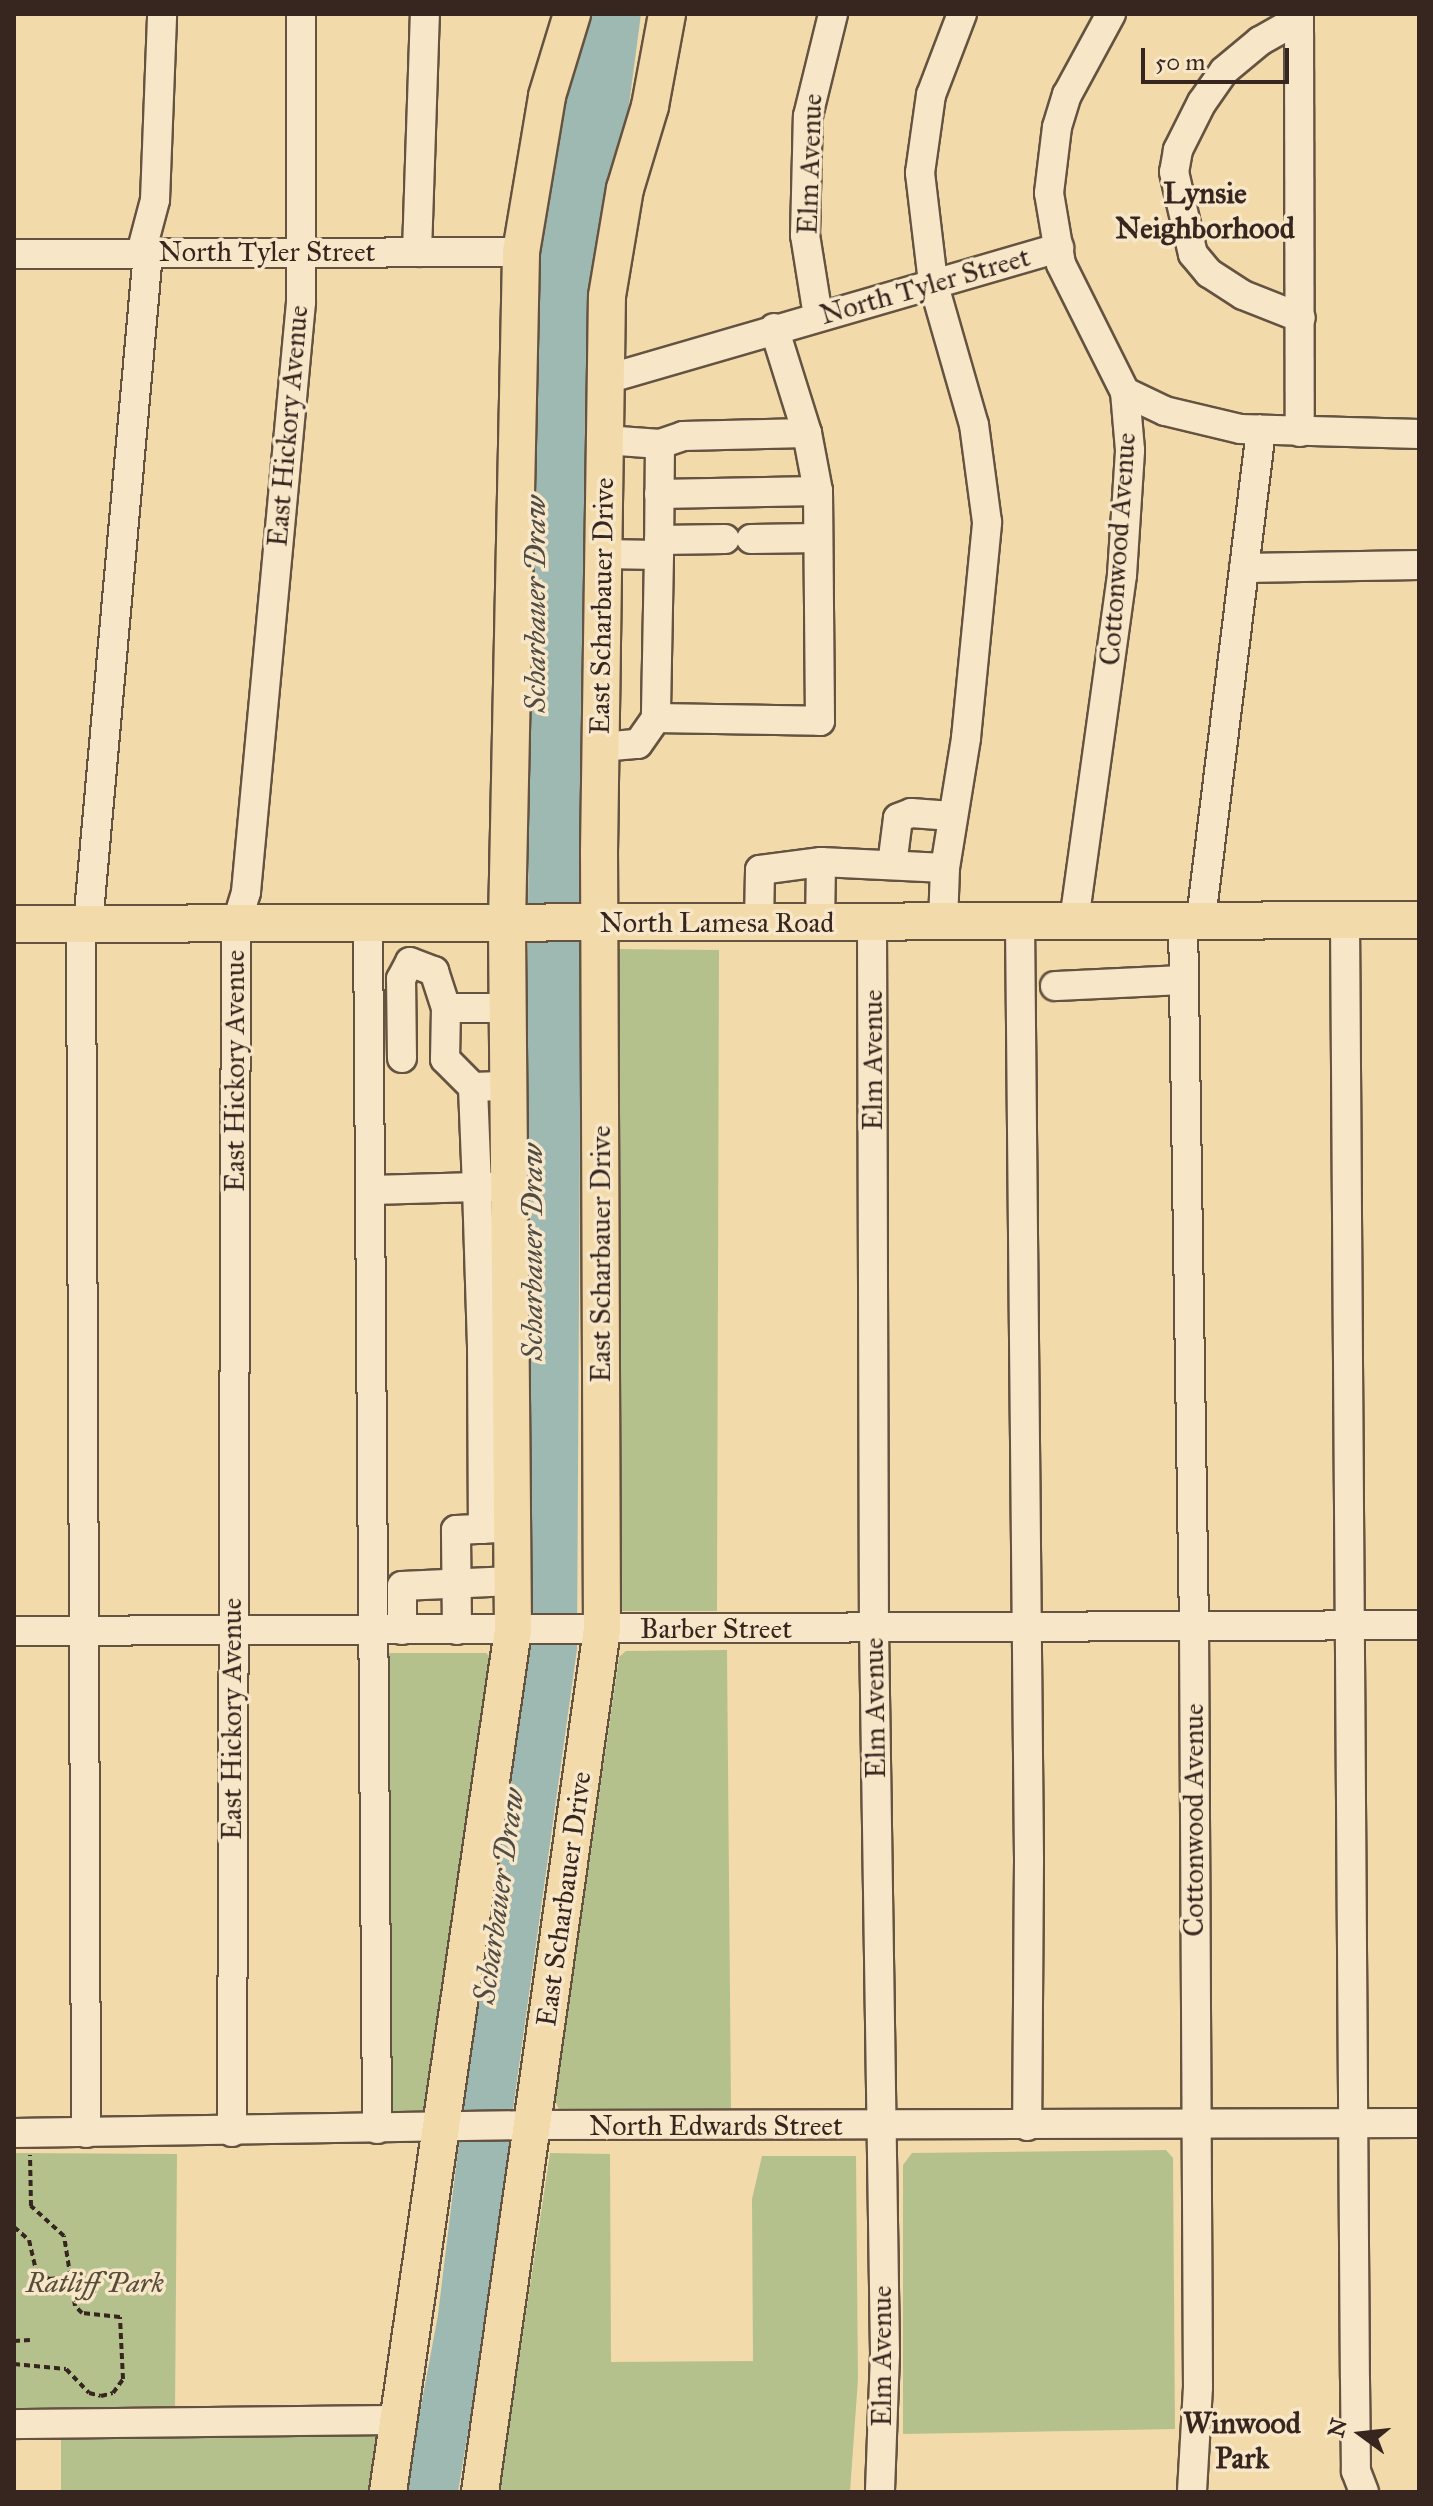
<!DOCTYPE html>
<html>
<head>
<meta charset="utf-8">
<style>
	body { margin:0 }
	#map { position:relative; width:1433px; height:2506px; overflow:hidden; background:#f3daaa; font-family:"IM FELL Great Primer",serif }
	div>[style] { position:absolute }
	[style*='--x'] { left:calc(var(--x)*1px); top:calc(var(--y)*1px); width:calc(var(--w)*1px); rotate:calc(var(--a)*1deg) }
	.green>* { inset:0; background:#b5c18d }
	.water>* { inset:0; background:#9eb9b1 }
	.path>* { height:4px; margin-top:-2px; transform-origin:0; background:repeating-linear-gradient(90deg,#36261f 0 6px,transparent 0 10px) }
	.roads { filter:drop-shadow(2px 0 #655342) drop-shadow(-2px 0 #655342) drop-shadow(0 2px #655342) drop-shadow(0 -2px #655342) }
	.minor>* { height:28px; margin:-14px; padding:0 14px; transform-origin:14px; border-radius:14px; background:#f7e7c8 }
	.major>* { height:36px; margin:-18px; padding:0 18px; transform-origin:18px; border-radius:18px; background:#f3daaa }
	span { translate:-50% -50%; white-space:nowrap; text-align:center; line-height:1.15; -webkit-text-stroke:7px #f7e7c8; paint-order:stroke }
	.street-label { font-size:28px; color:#36261f }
	.park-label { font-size:28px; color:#564d3a; font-style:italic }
	.neighbourhood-label { font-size:30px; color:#36261f; font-weight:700 }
	.water-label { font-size:30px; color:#504b44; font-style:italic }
	.frame { position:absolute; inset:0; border:16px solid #36261f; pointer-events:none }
	.north { position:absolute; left:1321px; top:2394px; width:80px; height:80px; -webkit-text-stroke:6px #f7e7c8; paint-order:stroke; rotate:285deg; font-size:22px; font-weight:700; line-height:32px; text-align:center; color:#36261f }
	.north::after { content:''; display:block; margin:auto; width:28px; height:36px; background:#36261f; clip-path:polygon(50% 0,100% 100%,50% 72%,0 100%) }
	.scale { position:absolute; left:1141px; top:48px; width:148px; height:36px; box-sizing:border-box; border:4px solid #36261f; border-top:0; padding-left:10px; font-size:24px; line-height:28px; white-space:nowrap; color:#36261f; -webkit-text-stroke:6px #f7e7c8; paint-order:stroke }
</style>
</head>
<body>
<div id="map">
	<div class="green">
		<div style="clip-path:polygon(615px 949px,719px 950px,717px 1611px,622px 1611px,610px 1599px)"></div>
		<div style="clip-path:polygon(727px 1650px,731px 2108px,559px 2109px,555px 2101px,619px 1657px,626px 1651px)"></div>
		<div style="clip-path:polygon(378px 1653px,486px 1653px,495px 1661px,431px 2104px,422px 2113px,381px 2113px)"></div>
		<div style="clip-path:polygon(1166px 2150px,1173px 2158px,1175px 2429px,903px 2434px,903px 2165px,912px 2153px)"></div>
		<div style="clip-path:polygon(14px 2153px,177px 2154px,175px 2413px,14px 2415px)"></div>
		<div style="clip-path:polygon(550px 2153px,610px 2154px,611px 2362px,753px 2361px,752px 2199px,762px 2156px,856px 2156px,858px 2379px,850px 2492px,499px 2492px)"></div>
		<div style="clip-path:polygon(383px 2430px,371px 2492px,61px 2492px,61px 2432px)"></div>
	</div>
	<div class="water">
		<div style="clip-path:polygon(586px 14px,641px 14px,628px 112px,594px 258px,581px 946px,577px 1649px,513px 2109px,499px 2248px,458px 2492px,405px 2492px,438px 2315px,523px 1615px,533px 223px)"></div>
	</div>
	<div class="path">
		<div style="--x:14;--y:2227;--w:20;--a:41"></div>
		<div style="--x:29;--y:2240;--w:31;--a:77"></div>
		<div style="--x:36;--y:2270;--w:16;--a:35"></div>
		<div style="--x:49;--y:2279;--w:49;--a:-5.8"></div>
		<div style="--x:14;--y:2341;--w:16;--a:-4"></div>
		<div style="--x:14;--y:2364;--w:52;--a:5.5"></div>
		<div style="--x:66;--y:2369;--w:33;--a:46"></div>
		<div style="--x:89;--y:2393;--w:12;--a:14"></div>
		<div style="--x:101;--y:2396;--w:12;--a:-14"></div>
		<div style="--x:113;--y:2393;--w:17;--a:-54"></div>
		<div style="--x:123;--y:2379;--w:62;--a:-92.8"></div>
		<div style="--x:120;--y:2317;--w:38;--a:-174"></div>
		<div style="--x:82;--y:2313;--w:10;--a:-135"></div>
		<div style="--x:75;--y:2306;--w:71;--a:-98.9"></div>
		<div style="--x:64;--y:2236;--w:45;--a:-137.7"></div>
		<div style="--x:31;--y:2206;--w:51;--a:-91.1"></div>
	</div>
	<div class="roads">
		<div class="minor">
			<div style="--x:1299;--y:14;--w:418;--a:89.9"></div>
			<div style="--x:1299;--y:19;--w:45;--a:150.6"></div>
			<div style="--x:1260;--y:41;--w:47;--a:140.2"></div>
			<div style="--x:1224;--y:71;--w:38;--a:125"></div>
			<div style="--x:1202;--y:102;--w:54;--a:116.6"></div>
			<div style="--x:1178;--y:150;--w:22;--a:100"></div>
			<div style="--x:1174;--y:172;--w:84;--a:77"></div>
			<div style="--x:1193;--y:254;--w:25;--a:50"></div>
			<div style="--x:1209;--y:273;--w:40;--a:32.9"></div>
			<div style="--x:1243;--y:295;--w:62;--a:21.6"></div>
			<div style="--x:417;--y:252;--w:238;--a:-88.1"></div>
			<div style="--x:141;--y:253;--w:55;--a:-75.2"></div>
			<div style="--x:155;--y:200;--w:186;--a:-87.8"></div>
			<div style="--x:14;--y:254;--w:507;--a:-0.23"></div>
			<div style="--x:818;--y:316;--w:82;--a:-99.1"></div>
			<div style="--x:805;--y:235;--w:119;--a:-88.6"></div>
			<div style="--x:808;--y:116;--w:105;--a:-76.2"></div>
			<div style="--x:607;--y:379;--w:471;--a:-16.2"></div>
			<div style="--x:1125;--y:392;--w:44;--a:25.4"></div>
			<div style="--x:1165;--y:411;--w:77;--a:13.5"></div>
			<div style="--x:1240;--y:429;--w:179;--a:1.6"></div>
			<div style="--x:660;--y:444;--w:24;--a:-19"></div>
			<div style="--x:683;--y:436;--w:124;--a:-1.4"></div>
			<div style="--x:807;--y:433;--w:110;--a:-107.4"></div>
			<div style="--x:659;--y:494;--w:159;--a:-1.1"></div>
			<div style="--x:818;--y:491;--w:59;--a:-100.7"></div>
			<div style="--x:751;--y:539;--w:67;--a:-0.9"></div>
			<div style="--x:659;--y:540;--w:66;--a:-0.9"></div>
			<div style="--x:603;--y:554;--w:56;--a:1"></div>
			<div style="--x:659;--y:555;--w:111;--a:-89.5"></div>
			<div style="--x:660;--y:444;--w:55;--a:-175.8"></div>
			<div style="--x:659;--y:555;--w:163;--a:91.1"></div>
			<div style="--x:656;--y:718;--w:164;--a:1"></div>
			<div style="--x:820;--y:721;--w:230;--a:-90.5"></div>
			<div style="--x:1244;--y:568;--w:175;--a:-1"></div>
			<div style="--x:601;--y:747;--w:37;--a:-5"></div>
			<div style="--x:638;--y:744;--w:32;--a:-55"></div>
			<div style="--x:821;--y:862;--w:124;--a:2.8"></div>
			<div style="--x:892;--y:865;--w:47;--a:-82.7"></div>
			<div style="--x:898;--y:818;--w:14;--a:-21"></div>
			<div style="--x:911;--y:813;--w:41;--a:4.2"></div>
			<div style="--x:1183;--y:919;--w:706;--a:89.11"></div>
			<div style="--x:1194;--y:1625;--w:762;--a:89.7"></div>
			<div style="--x:1198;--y:2387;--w:105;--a:93.3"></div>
			<div style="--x:1201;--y:919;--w:493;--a:-83"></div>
			<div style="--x:1345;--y:920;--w:1459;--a:89.61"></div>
			<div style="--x:1355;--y:2379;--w:92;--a:89.4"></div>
			<div style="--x:1356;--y:2471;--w:22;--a:69"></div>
			<div style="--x:1020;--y:921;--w:939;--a:89.45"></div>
			<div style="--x:1029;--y:1860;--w:266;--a:90.4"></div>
			<div style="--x:1074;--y:921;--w:349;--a:-82.1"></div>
			<div style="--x:1122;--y:575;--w:125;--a:-86.3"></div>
			<div style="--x:1130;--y:450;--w:58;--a:-94.9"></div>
			<div style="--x:1125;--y:392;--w:143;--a:-116.6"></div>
			<div style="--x:1061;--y:264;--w:72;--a:-99.6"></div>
			<div style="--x:1049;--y:193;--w:66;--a:-83.1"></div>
			<div style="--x:1057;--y:127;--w:34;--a:-73"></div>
			<div style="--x:1067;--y:95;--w:92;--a:-61.5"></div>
			<div style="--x:368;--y:923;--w:1206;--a:89.57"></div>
			<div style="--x:759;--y:923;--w:53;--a:-88.9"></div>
			<div style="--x:760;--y:870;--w:62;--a:-7.5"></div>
			<div style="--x:821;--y:862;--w:61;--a:90.9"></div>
			<div style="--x:943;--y:923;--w:55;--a:-87.9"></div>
			<div style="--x:945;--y:868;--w:132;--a:-80.8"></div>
			<div style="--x:966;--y:738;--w:217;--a:-84.4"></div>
			<div style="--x:987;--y:522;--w:98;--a:-97.6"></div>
			<div style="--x:974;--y:425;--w:149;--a:-106"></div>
			<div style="--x:933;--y:282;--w:110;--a:-96.8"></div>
			<div style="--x:920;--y:173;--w:79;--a:-82"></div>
			<div style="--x:931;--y:95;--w:87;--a:-69.1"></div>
			<div style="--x:81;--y:924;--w:1209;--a:89.76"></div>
			<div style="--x:88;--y:924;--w:674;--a:-84.89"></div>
			<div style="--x:872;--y:924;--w:704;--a:89.84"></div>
			<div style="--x:874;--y:1628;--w:726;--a:89.13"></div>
			<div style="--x:885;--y:2354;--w:138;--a:92.1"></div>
			<div style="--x:1055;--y:986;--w:129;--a:-2.7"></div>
			<div style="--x:446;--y:1008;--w:62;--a:0"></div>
			<div style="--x:402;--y:1058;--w:79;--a:-90.7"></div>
			<div style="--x:401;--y:979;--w:19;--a:-62"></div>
			<div style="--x:410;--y:962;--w:26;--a:21"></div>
			<div style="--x:434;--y:971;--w:39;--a:72"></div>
			<div style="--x:446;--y:1008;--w:51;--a:91.1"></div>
			<div style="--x:445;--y:1059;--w:40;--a:45"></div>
			<div style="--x:473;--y:1087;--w:35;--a:-2"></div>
			<div style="--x:509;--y:1187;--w:32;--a:180"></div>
			<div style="--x:477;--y:1187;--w:160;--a:88.2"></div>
			<div style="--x:482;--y:1347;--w:28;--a:0"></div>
			<div style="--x:372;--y:1190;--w:105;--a:-1.6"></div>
			<div style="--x:477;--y:1187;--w:100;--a:-92.3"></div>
			<div style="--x:482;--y:1347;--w:182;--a:89.7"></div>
			<div style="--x:402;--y:1630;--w:44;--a:-90"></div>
			<div style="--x:402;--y:1586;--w:110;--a:-2.6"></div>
			<div style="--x:457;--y:1630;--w:100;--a:-90.6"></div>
			<div style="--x:456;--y:1530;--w:43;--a:-2.7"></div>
			<div style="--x:14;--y:1631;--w:1405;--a:-0.24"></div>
			<div style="--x:232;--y:2132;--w:1207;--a:-89.81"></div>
			<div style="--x:236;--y:925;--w:34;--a:-73"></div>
			<div style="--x:246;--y:892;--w:593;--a:-84.67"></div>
			<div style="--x:301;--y:302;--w:288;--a:-90"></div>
			<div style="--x:14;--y:2133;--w:518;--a:-0.88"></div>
			<div style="--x:532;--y:2125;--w:887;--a:-0.13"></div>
			<div style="--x:14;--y:2424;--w:387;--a:-0.6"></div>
		</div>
		<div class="major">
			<div style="--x:14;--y:924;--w:1405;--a:-0.16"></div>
			<div style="--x:388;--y:2492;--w:871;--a:-81.75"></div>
			<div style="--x:513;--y:1630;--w:707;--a:-90.49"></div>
			<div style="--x:507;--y:923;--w:671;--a:-88.8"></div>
			<div style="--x:521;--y:252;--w:158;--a:-80.5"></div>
			<div style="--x:547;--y:96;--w:86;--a:-73"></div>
			<div style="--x:480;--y:2492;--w:872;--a:-81.95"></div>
			<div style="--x:602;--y:1629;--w:776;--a:-90.22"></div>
			<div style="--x:599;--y:853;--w:557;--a:-89.18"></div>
			<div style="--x:607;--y:296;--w:109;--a:-80.5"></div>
			<div style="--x:625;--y:189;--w:87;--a:-73.2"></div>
			<div style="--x:650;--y:106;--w:94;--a:-79.5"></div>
		</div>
	</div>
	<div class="street-label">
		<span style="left:810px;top:164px;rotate:-88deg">Elm Avenue</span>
		<span style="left:267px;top:252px">North Tyler Street</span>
		<span style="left:925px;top:286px;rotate:-16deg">North Tyler Street</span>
		<span style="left:288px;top:426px;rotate:-85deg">East Hickory Avenue</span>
		<span style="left:1118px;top:549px;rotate:-86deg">Cottonwood Avenue</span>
		<span style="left:602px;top:606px;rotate:-89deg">East Scharbauer Drive</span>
		<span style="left:717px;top:923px">North Lamesa Road</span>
		<span style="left:873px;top:1060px;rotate:-90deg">Elm Avenue</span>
		<span style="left:235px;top:1071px;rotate:-90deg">East Hickory Avenue</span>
		<span style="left:601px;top:1254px;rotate:-90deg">East Scharbauer Drive</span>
		<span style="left:716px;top:1629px">Barber Street</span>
		<span style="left:875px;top:1708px;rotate:-91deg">Elm Avenue</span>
		<span style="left:232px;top:1719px;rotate:-90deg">East Hickory Avenue</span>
		<span style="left:1194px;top:1820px;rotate:-90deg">Cottonwood Avenue</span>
		<span style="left:564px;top:1899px;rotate:-82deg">East Scharbauer Drive</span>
		<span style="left:716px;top:2126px">North Edwards Street</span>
		<span style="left:882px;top:2356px;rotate:-90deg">Elm Avenue</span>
	</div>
	<div class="park-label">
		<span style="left:95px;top:2283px">Ratliff Park</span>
	</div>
	<div class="neighbourhood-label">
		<span style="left:1205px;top:210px">Lynsie<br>Neighborhood</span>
		<span style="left:1242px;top:2440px">Winwood<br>Park</span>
	</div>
	<div class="water-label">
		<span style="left:535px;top:604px;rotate:-90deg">Scharbauer Draw</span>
		<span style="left:532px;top:1252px;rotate:-90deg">Scharbauer Draw</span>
		<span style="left:499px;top:1896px;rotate:-82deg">Scharbauer Draw</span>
	</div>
	<div class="frame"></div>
	<div class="north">N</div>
	<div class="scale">50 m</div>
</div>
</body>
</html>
